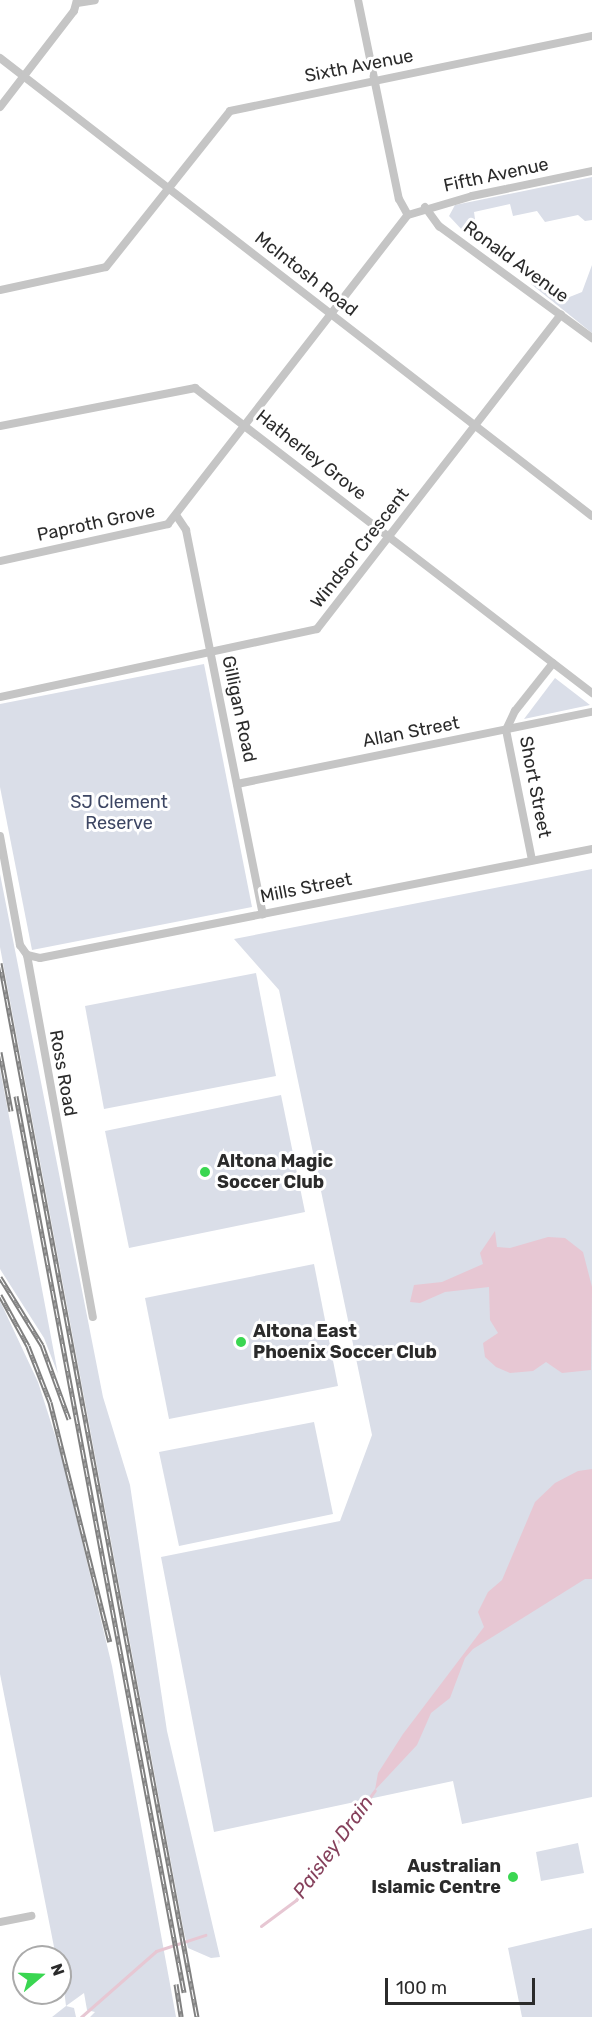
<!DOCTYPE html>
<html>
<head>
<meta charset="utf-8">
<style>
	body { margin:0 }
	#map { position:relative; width:592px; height:2017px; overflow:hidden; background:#fff; font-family:Rubik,sans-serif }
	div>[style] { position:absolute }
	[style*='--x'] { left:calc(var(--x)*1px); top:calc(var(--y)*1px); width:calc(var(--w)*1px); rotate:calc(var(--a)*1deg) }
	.green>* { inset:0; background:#dadee8 }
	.water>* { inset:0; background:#e7c7d3 }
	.stream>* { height:3px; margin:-1.5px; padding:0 1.5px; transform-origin:1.5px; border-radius:1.5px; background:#e7c7d3 }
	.street>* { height:8px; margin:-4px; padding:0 4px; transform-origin:4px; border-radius:4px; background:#c5c5c5 }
	.rail>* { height:5px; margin-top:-2.5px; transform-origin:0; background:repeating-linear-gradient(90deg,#fff 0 9px,#808080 0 18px); box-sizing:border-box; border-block:2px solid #808080 }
	.dots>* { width:16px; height:16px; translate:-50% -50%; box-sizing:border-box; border:3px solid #fff; border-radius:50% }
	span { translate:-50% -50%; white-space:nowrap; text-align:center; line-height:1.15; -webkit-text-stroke:6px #fff; paint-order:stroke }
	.street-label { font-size:18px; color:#2b2b2b }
	.park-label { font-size:18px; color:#3d4663 }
	.poi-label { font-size:18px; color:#2b2b2b; font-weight:700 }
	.left { translate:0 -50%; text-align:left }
	.right { translate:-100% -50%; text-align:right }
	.water-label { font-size:20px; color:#86415c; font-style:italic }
	.north { position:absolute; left:12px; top:1945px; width:60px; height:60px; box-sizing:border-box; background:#fff; border:2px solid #aaa; border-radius:50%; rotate:71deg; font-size:16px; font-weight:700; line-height:24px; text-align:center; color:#2b2b2b }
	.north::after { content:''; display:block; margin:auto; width:21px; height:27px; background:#3ad651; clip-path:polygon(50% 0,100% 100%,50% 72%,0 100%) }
	.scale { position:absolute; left:385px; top:1978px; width:150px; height:27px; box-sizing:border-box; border:3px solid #2b2b2b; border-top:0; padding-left:8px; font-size:18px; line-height:21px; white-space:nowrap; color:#2b2b2b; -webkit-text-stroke:4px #fff; paint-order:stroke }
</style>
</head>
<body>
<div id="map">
	<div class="green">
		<div style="clip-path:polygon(592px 177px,592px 220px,585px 221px,578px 215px,545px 222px,537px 211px,513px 216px,510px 204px,474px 212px,475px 219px,464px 232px,449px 216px,455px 205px)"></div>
		<div style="clip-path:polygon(592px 265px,592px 333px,531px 284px,536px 274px,567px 298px,582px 292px)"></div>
		<div style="clip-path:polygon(204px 664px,252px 907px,32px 950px,0 787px,0 704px)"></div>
		<div style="clip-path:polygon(555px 678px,590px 705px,524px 719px)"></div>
		<div style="clip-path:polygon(592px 869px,592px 1797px,462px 1824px,453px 1781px,214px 1832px,161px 1557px,340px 1521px,372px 1435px,279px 990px,234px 939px)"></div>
		<div style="clip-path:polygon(0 874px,103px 1397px,130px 1485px,167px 1731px,220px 1957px,211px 1958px,188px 1948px,184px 1932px,0 947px)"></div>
		<div style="clip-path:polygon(256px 973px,276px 1076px,104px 1109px,85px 1006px)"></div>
		<div style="clip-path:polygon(0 1069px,41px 1284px,58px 1374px,44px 1338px,0 1269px)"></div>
		<div style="clip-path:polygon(281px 1095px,305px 1212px,129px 1248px,105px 1131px)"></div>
		<div style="clip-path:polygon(314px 1264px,338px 1386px,169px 1419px,145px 1298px)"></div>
		<div style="clip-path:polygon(0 1301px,38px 1382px,61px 1454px,112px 1666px,176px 2017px,90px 2017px,95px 2012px,87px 2010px,84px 1993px,66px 2006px,74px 2008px,76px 2017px,52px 2017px,66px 2006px,60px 1957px,56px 1957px,0 1674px)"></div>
		<div style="clip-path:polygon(314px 1422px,333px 1514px,179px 1546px,159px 1452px)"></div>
		<div style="clip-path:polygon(578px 1843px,584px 1873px,541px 1881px,536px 1852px)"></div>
		<div style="clip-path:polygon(592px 1928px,592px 2017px,522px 2017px,508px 1948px)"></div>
	</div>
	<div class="water">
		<div style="clip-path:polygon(495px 1231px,497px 1247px,510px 1248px,548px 1237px,565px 1238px,583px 1252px,592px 1287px,591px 1370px,562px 1373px,546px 1362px,533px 1371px,510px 1373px,496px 1367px,485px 1357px,483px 1343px,498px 1333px,490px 1320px,489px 1287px,445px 1292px,420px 1303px,410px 1302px,414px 1285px,442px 1282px,483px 1264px,480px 1253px)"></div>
		<div style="clip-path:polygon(592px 1469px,592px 1579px,585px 1579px,473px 1649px,465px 1658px,450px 1698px,431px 1713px,417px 1745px,375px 1790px,378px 1773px,403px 1734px,484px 1627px,478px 1612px,488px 1592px,502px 1580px,535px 1502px,555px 1483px,578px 1471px)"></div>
	</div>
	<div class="stream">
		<div style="--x:261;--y:1926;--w:44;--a:-36.6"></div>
		<div style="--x:296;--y:1900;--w:135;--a:-54.3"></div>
		<div style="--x:81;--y:2017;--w:100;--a:-41.3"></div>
		<div style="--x:156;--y:1951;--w:52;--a:-18.1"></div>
	</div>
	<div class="street">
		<div style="--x:358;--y:0;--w:203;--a:78.4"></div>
		<div style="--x:399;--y:199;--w:18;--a:61"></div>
		<div style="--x:77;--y:3;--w:18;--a:-9"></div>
		<div style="--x:0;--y:58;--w:748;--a:37.73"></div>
		<div style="--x:0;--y:107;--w:121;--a:-52.4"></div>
		<div style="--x:74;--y:11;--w:11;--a:-75"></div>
		<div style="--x:425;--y:207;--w:24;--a:54"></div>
		<div style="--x:439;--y:226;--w:190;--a:36.2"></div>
		<div style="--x:0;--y:290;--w:108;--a:-12.2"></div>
		<div style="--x:106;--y:267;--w:199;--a:-51.5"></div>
		<div style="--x:230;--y:111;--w:370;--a:-11.7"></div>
		<div style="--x:0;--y:426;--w:199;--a:-11"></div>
		<div style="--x:195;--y:388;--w:501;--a:37.53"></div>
		<div style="--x:176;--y:515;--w:18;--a:56"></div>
		<div style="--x:186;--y:530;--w:392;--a:78.7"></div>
		<div style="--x:0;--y:561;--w:172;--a:-12.4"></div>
		<div style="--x:168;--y:524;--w:391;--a:-52.2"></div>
		<div style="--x:408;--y:215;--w:67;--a:-16.5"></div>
		<div style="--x:472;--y:196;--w:123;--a:-11.8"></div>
		<div style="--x:0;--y:697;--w:324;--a:-12.1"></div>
		<div style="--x:317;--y:629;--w:398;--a:-52.2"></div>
		<div style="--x:237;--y:784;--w:362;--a:-11.5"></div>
		<div style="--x:0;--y:836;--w:111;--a:79.6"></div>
		<div style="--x:20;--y:945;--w:12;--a:55"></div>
		<div style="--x:27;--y:955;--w:368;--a:79.7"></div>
		<div style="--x:532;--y:860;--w:133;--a:-101.3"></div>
		<div style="--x:506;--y:730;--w:21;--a:-65"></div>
		<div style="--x:515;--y:711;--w:61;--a:-51.6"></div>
		<div style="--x:27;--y:955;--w:13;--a:13"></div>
		<div style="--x:40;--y:958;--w:563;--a:-11.17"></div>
		<div style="--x:0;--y:1922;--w:32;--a:-11"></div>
	</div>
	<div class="rail">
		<div style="--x:0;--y:963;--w:1072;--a:79.41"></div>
		<div style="--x:0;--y:1052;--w:60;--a:79.4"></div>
		<div style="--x:16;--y:1096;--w:912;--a:79.38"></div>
		<div style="--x:0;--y:1277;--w:80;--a:58.3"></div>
		<div style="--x:42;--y:1345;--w:79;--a:70"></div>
		<div style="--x:0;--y:1295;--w:58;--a:61.2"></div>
		<div style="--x:28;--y:1346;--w:60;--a:68.6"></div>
		<div style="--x:50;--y:1402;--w:247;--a:76"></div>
		<div style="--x:176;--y:1984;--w:33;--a:81"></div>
	</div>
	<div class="dots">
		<div style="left:205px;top:1172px;background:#3ad651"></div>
		<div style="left:241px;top:1342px;background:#3ad651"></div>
		<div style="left:513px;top:1877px;background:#3ad651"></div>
	</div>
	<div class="street-label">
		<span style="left:359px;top:66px;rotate:-11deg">Sixth Avenue</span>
		<span style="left:496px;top:175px;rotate:-12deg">Fifth Avenue</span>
		<span style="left:516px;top:262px;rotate:36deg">Ronald Avenue</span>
		<span style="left:306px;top:274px;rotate:38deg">McIntosh Road</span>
		<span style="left:311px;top:455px;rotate:38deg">Hatherley Grove</span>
		<span style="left:96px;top:523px;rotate:-12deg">Paproth Grove</span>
		<span style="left:360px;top:548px;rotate:-52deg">Windsor Crescent</span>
		<span style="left:239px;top:709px;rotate:78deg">Gilligan Road</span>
		<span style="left:411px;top:732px;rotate:-11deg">Allan Street</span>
		<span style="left:535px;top:787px;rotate:79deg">Short Street</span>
		<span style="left:306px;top:888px;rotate:-11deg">Mills Street</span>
		<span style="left:63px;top:1073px;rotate:80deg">Ross Road</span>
	</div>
	<div class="park-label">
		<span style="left:119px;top:813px">SJ Clement<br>Reserve</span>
	</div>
	<div class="poi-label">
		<span class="left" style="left:217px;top:1172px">Altona Magic<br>Soccer Club</span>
		<span class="left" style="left:253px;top:1342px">Altona East<br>Phoenix Soccer Club</span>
		<span class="right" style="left:501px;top:1877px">Australian<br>Islamic Centre</span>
	</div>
	<div class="water-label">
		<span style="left:333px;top:1847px;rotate:-54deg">Paisley Drain</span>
	</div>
	<div class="north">N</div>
	<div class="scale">100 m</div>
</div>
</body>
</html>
